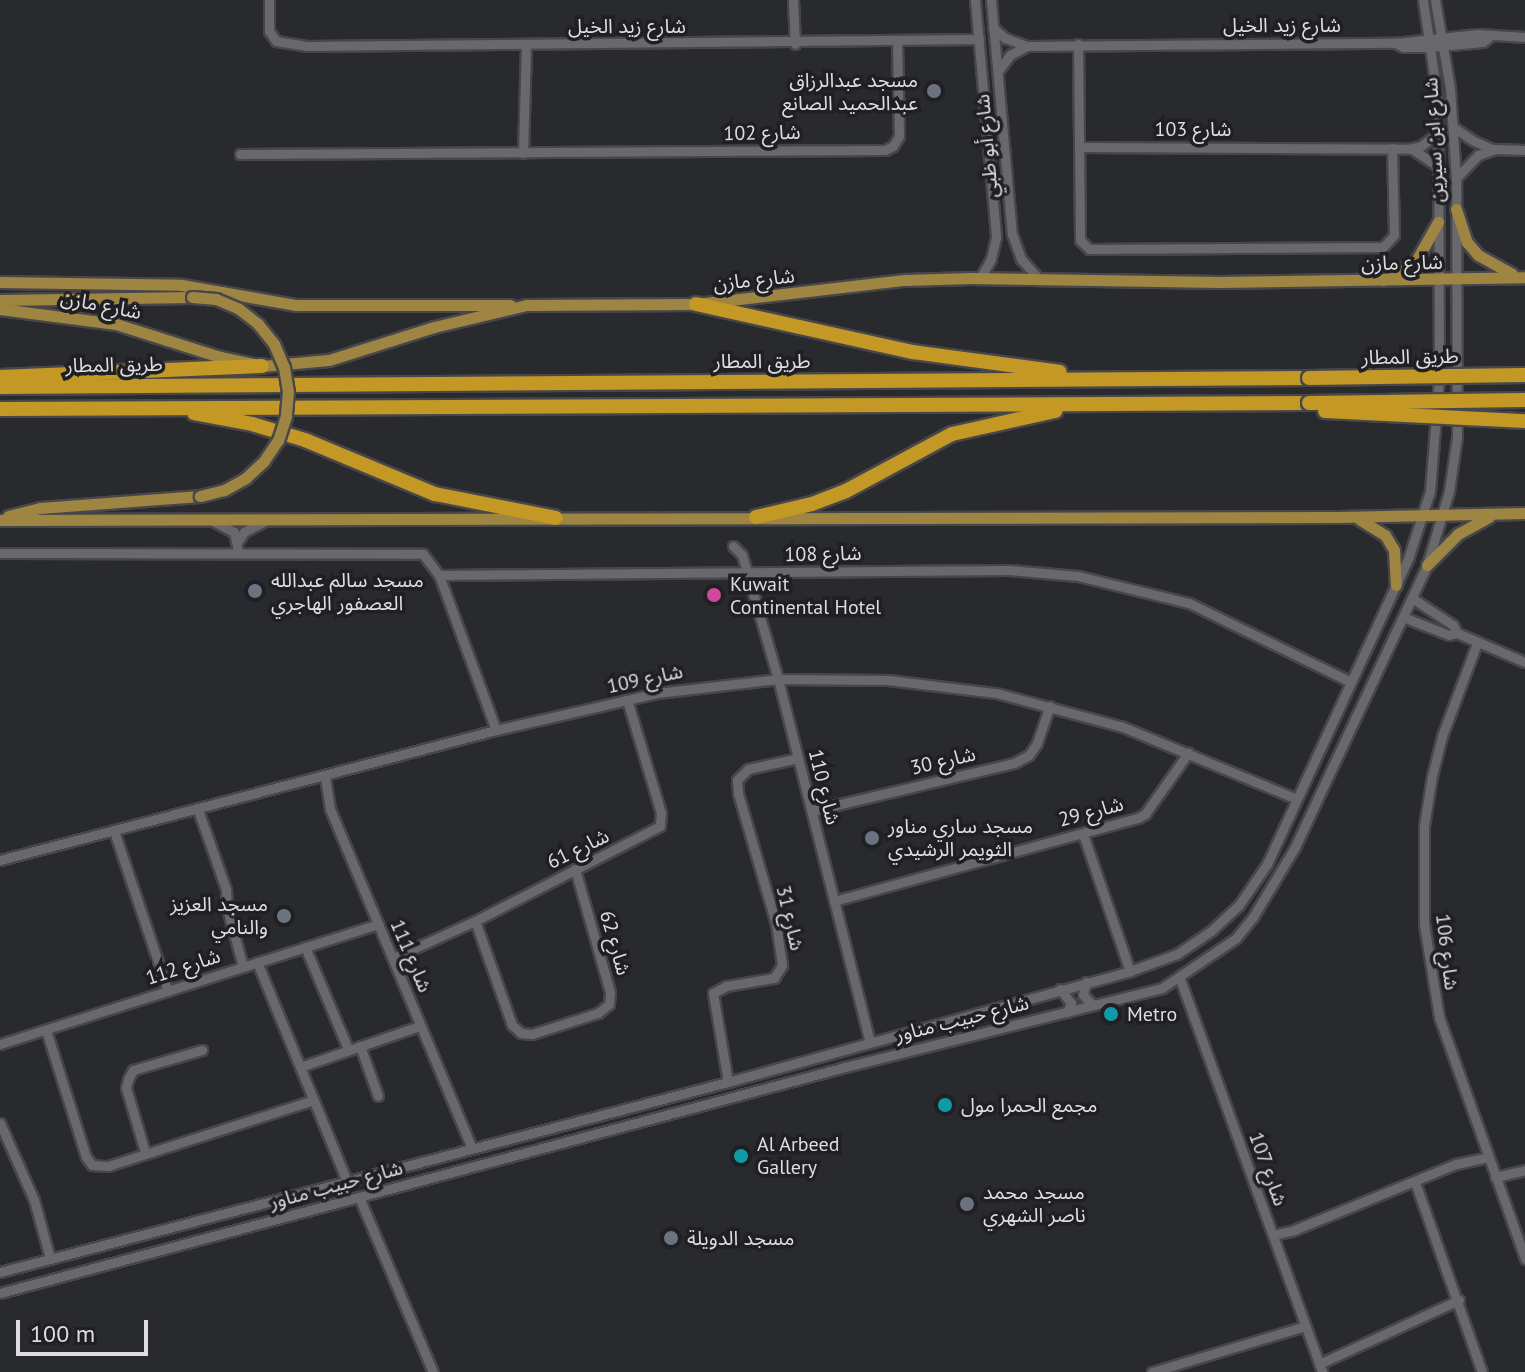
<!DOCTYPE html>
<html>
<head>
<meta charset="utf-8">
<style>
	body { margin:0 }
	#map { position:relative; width:1525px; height:1372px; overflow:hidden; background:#292a2d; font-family:"PT Sans","Noto Sans Arabic",sans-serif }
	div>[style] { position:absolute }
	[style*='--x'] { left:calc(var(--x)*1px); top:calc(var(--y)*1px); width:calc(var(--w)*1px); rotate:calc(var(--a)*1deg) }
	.roads { filter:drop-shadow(2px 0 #47474b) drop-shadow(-2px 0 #47474b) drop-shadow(0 2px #47474b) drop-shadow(0 -2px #47474b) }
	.minor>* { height:9px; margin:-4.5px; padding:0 4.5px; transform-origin:4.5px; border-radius:4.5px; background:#68686d }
	.major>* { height:11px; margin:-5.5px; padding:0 5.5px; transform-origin:5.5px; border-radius:5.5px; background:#9f8542 }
	.highway>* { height:14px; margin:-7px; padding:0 7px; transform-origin:7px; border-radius:7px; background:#c39825 }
	.bridges { filter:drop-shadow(2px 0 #47474b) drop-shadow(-2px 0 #47474b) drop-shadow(0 2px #47474b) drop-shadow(0 -2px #47474b) }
	.major-bridge>* { height:11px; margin:-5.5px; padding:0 5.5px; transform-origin:5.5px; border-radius:5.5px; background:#9f8542 }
	.highway-bridge>* { height:14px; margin:-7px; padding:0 7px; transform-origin:7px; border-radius:7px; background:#c39825 }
	.dots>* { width:22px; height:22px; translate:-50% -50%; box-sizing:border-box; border:4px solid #202024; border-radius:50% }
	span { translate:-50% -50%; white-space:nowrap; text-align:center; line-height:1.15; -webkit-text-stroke:7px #202024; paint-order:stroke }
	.street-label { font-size:20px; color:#dedee1 }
	.poi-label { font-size:20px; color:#dedee1 }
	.right { translate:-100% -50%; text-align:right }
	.left { translate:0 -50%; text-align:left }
	.scale { position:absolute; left:16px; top:1320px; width:132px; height:36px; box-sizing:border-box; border:4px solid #dedee1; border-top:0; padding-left:10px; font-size:24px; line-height:28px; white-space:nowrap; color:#dedee1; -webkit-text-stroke:6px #202024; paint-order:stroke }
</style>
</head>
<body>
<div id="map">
	<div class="roads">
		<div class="minor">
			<div style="--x:269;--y:0;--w:31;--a:90"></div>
			<div style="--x:269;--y:31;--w:12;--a:55"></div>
			<div style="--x:276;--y:41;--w:31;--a:9"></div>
			<div style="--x:307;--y:46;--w:672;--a:-0.6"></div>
			<div style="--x:793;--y:0;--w:44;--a:87.4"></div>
			<div style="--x:975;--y:0;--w:238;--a:84.9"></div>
			<div style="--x:996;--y:237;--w:23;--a:103"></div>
			<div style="--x:991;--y:259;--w:22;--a:120"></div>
			<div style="--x:991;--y:0;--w:235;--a:84.9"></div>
			<div style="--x:1012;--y:234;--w:27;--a:70"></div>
			<div style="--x:1021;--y:259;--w:27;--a:48"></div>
			<div style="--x:993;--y:28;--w:16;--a:40"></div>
			<div style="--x:1005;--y:38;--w:23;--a:20"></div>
			<div style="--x:1395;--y:43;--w:9;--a:27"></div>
			<div style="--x:1403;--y:47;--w:27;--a:0"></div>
			<div style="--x:1430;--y:47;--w:53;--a:-5.4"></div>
			<div style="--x:1483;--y:42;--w:8;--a:-40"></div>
			<div style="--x:1078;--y:44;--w:196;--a:89.4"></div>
			<div style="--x:1080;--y:240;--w:13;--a:45"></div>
			<div style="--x:1089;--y:249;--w:294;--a:-0.4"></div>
			<div style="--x:1383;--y:247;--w:16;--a:-47"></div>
			<div style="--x:1394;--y:235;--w:87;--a:-91.3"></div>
			<div style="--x:998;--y:71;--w:20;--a:-53"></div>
			<div style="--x:1010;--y:55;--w:19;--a:-28"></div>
			<div style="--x:1027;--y:46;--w:368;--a:-0.5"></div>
			<div style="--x:1395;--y:43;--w:83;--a:-6.2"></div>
			<div style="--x:1478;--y:34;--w:47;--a:3.7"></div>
			<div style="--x:1453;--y:127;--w:25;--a:34"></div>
			<div style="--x:1474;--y:141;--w:20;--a:24"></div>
			<div style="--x:1079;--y:147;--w:329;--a:0.3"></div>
			<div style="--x:1408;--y:149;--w:13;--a:-13"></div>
			<div style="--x:1421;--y:146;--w:21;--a:-37"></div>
			<div style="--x:1412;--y:149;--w:30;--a:34"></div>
			<div style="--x:523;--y:153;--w:108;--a:-88.4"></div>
			<div style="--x:240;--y:154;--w:645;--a:-0.36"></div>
			<div style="--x:885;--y:150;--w:9;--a:-27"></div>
			<div style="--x:893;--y:146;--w:12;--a:-59"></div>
			<div style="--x:899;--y:136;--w:95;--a:-91.2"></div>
			<div style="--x:1456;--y:178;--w:32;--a:-46"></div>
			<div style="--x:1478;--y:155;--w:18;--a:-19"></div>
			<div style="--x:1495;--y:149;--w:30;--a:2"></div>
			<div style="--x:213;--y:521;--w:24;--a:28"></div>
			<div style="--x:234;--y:532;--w:19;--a:78"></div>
			<div style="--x:238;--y:541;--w:11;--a:-56"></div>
			<div style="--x:244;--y:532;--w:26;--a:-28"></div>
			<div style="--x:733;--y:546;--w:13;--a:45"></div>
			<div style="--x:742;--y:555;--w:129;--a:73.8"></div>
			<div style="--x:778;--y:679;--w:375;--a:75.8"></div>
			<div style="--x:0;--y:553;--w:423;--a:0.1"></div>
			<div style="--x:423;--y:554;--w:26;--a:53"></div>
			<div style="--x:439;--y:575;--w:165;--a:69.8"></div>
			<div style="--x:439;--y:575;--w:570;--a:-0.5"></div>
			<div style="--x:1009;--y:570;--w:69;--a:5"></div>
			<div style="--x:1078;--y:576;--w:114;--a:13.7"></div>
			<div style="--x:1189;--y:603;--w:180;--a:26"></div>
			<div style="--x:1412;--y:598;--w:49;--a:33.4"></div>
			<div style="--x:1453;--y:625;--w:9;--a:63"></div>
			<div style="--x:1403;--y:617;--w:49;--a:21.4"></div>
			<div style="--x:1449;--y:635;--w:8;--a:-14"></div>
			<div style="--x:1457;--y:633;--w:74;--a:23.1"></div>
			<div style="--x:1477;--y:643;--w:99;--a:110.6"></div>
			<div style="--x:1442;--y:736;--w:41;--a:104"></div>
			<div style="--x:1432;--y:776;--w:51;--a:99.1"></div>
			<div style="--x:1424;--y:826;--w:98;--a:90"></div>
			<div style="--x:1424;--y:924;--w:94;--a:80.8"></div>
			<div style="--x:1439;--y:1017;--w:257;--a:70.4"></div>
			<div style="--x:325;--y:777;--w:32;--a:81"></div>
			<div style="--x:330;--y:809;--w:368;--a:67.3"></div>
			<div style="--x:198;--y:810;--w:84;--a:70.5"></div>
			<div style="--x:226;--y:889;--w:19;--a:87"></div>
			<div style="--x:227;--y:908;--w:61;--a:74.8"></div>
			<div style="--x:811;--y:811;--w:209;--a:-13.3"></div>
			<div style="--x:1014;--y:763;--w:17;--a:-28"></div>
			<div style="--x:1029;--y:755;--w:14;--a:-56"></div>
			<div style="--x:1037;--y:743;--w:39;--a:-71"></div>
			<div style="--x:114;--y:831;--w:169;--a:71.4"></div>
			<div style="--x:1083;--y:834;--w:145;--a:71.1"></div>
			<div style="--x:0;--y:860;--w:513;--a:-14.69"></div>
			<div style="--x:496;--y:730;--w:165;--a:-12.9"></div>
			<div style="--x:657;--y:693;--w:122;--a:-6.6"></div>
			<div style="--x:778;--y:679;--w:110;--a:0.5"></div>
			<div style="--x:888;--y:680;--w:109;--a:6.9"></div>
			<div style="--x:996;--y:693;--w:131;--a:15"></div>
			<div style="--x:1123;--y:727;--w:188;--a:22.5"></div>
			<div style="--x:834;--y:901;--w:315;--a:-15.3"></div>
			<div style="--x:1138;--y:818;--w:8;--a:-30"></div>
			<div style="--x:1145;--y:814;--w:75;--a:-54.8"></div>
			<div style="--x:475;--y:921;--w:110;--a:70.4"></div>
			<div style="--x:512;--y:1025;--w:12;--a:42"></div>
			<div style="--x:521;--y:1033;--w:11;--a:5"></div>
			<div style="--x:532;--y:1034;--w:69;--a:-17.7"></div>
			<div style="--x:598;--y:1013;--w:14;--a:-39"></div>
			<div style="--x:609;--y:1004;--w:12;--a:-85"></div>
			<div style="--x:610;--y:992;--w:128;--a:-105.9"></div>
			<div style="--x:305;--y:947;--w:111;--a:67.1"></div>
			<div style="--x:393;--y:958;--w:90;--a:-24.3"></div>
			<div style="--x:475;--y:921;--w:208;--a:-27.2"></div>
			<div style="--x:660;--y:826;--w:13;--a:-86"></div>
			<div style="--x:661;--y:813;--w:118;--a:-106.7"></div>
			<div style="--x:257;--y:962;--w:237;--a:67.7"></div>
			<div style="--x:1180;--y:979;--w:418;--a:70.1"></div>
			<div style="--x:1086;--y:982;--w:13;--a:103"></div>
			<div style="--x:1083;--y:995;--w:14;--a:45"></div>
			<div style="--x:1060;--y:989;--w:18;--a:52"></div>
			<div style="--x:1071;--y:1003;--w:10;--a:114"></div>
			<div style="--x:46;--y:1030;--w:133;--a:72.5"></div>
			<div style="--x:86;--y:1157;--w:10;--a:53"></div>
			<div style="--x:92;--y:1165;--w:16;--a:4"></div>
			<div style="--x:108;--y:1166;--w:216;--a:-17.8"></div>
			<div style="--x:0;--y:1044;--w:397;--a:-17.6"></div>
			<div style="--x:360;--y:1046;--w:53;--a:70.2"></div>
			<div style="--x:300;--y:1067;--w:127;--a:-18.9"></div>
			<div style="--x:728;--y:1082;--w:90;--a:-99.6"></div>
			<div style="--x:713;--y:993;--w:15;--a:-28"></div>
			<div style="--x:726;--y:986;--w:49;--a:-9.5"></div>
			<div style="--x:774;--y:978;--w:15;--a:-58"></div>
			<div style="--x:782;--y:965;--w:41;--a:-98.3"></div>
			<div style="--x:776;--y:924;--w:136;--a:-106.2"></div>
			<div style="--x:738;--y:793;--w:13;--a:-94"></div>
			<div style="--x:737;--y:780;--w:16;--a:-45"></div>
			<div style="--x:748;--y:769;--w:51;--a:-12.4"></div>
			<div style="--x:0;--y:1123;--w:84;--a:66.2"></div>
			<div style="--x:34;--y:1200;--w:60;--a:74.6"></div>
			<div style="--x:145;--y:1152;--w:67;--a:-106.5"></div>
			<div style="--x:126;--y:1088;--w:9;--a:-77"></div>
			<div style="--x:128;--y:1079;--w:10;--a:-61"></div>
			<div style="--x:133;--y:1070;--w:72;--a:-16.2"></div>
			<div style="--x:1495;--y:1177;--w:31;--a:-13"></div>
			<div style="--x:1415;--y:1182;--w:201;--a:70.6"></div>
			<div style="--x:359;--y:1197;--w:190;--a:67.1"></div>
			<div style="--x:1273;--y:1235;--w:22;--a:-13"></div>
			<div style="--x:1294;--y:1230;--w:175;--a:-22.2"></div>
			<div style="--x:1456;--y:1164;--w:33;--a:-12"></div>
			<div style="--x:0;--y:1272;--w:752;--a:-14.63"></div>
			<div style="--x:728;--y:1082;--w:417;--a:-15.4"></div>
			<div style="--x:1130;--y:971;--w:50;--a:-19.9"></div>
			<div style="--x:1177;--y:954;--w:41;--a:-34.1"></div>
			<div style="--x:1211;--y:931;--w:38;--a:-43"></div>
			<div style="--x:1239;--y:905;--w:50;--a:-55.7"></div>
			<div style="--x:1267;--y:864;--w:339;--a:-65.2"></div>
			<div style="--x:1409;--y:556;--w:68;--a:-72.1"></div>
			<div style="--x:1430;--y:491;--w:115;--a:-85.5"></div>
			<div style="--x:1439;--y:376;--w:274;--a:-90.2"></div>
			<div style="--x:1438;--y:102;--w:103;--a:-98.4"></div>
			<div style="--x:0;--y:1293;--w:875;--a:-14.97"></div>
			<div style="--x:845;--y:1067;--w:327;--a:-14"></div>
			<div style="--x:1162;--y:988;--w:89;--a:-34"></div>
			<div style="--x:1236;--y:938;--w:27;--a:-51"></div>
			<div style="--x:1253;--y:917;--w:82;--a:-59"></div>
			<div style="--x:1295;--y:847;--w:311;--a:-64.9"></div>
			<div style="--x:1427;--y:565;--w:77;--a:-73.4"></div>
			<div style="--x:1449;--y:491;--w:55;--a:-81.6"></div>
			<div style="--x:1457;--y:437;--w:258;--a:-90.2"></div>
			<div style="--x:1456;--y:179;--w:91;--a:-93.8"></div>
			<div style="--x:1450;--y:88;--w:89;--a:-99.7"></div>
			<div style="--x:1319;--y:1364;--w:154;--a:-24.6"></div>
			<div style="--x:1152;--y:1372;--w:160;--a:-16.7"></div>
		</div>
		<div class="major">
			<div style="--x:1456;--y:209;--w:35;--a:72"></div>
			<div style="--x:1467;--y:242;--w:17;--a:50"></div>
			<div style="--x:1478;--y:255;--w:39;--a:29"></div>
			<div style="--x:1383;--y:280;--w:38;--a:-30"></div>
			<div style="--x:1416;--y:261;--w:45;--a:-60.6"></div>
			<div style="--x:0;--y:282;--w:182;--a:0.9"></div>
			<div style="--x:182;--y:285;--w:116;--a:10"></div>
			<div style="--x:296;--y:305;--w:214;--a:0"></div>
			<div style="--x:0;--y:300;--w:192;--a:-0.9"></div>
			<div style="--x:0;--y:309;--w:117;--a:7.4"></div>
			<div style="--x:116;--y:324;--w:106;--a:17.6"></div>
			<div style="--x:217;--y:356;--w:46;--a:12.5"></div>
			<div style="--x:262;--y:366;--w:67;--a:-5.1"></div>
			<div style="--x:329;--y:360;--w:110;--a:-17.4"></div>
			<div style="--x:434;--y:327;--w:95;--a:-13.4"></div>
			<div style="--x:526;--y:305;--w:170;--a:-0.3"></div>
			<div style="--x:696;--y:304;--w:210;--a:-6.6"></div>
			<div style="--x:905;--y:280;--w:65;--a:-1.8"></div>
			<div style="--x:970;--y:278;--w:250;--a:0.9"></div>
			<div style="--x:1220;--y:282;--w:305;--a:-0.9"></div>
			<div style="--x:8;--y:516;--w:33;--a:-14"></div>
			<div style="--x:40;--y:508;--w:160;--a:-4.3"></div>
			<div style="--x:1359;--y:519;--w:31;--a:32"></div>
			<div style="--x:1385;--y:535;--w:17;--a:59"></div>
			<div style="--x:1394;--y:550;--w:35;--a:87"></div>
			<div style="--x:0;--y:520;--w:1338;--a:-0.13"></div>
			<div style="--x:1338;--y:517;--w:187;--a:-1.2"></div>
			<div style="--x:1427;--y:565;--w:44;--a:-45"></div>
			<div style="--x:1458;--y:534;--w:35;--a:-29"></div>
		</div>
		<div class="highway">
			<div style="--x:696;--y:304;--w:222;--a:12.5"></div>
			<div style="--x:913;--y:352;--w:148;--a:7.7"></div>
			<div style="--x:0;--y:377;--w:262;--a:-2.4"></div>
			<div style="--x:0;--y:387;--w:1309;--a:-0.39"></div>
			<div style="--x:0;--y:409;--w:1309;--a:-0.26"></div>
			<div style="--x:194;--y:413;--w:59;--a:10.7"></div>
			<div style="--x:252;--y:424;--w:55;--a:16.8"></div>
			<div style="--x:305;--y:440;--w:141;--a:22.6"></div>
			<div style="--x:435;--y:494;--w:123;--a:11.2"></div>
			<div style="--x:756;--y:517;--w:57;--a:-13.1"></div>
			<div style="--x:812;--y:504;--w:36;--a:-21"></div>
			<div style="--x:846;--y:491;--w:120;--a:-28.3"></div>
			<div style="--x:952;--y:434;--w:106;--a:-12.6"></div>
		</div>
	</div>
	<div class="bridges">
		<div class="major-bridge">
			<div style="--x:192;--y:297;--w:24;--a:5"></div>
			<div style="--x:216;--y:299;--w:25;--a:23"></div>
			<div style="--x:239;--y:309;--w:24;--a:38"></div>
			<div style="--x:258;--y:324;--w:26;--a:51"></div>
			<div style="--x:274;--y:344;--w:25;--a:67"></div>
			<div style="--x:284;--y:367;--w:24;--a:81"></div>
			<div style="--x:288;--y:391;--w:25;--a:95"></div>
			<div style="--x:286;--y:416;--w:25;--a:108"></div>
			<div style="--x:278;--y:440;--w:25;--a:124"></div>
			<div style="--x:264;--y:461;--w:25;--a:137"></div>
			<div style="--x:246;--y:478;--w:25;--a:151"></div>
			<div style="--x:224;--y:490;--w:25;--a:166"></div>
		</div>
		<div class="highway-bridge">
			<div style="--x:1309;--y:378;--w:216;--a:-0.8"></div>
			<div style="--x:1309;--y:403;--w:216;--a:-0.8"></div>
			<div style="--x:1325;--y:411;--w:200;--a:2.9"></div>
		</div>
	</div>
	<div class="dots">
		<div style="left:934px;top:91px;background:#6b7280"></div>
		<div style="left:255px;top:591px;background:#6b7280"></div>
		<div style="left:714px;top:595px;background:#d1479c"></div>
		<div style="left:872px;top:838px;background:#6b7280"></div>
		<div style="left:284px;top:916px;background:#6b7280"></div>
		<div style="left:1111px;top:1014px;background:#0f9aa8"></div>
		<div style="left:945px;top:1105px;background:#0f9aa8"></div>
		<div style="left:741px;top:1156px;background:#0f9aa8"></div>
		<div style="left:967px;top:1204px;background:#6b7280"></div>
		<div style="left:671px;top:1238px;background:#6b7280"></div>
	</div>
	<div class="street-label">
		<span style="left:1282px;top:25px">شارع زيد الخيل</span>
		<span style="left:627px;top:26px">شارع زيد الخيل</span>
		<span style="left:1193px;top:129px">شارع 103</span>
		<span style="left:762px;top:133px;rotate:-1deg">شارع 102</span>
		<span style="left:1434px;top:140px;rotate:-93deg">شارع ابن سيرين</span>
		<span style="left:987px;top:146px;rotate:-95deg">شارع أبو ظبي</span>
		<span style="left:1402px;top:263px;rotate:-1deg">شارع مازن</span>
		<span style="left:754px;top:280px;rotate:-6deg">شارع مازن</span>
		<span style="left:101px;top:305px;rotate:11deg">شارع مازن</span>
		<span style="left:1410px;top:357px;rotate:-1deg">طريق المطار</span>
		<span style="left:762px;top:361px">طريق المطار</span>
		<span style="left:114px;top:365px;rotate:-1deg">طريق المطار</span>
		<span style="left:823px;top:554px;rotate:-1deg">شارع 108</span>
		<span style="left:645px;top:679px;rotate:-12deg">شارع 109</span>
		<span style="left:943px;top:761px;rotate:-13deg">شارع 30</span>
		<span style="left:824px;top:787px;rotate:76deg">شارع 110</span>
		<span style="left:1091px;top:812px;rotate:-15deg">شارع 29</span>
		<span style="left:578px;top:849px;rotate:-26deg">شارع 61</span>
		<span style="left:790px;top:918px;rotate:77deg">شارع 31</span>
		<span style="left:615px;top:943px;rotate:74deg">شارع 62</span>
		<span style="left:1447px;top:952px;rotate:83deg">شارع 106</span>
		<span style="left:411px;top:956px;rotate:67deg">شارع 111</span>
		<span style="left:183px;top:967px;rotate:-18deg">شارع 112</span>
		<span style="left:962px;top:1019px;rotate:-14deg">شارع حبيب مناور</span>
		<span style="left:1268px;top:1169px;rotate:70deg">شارع 107</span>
		<span style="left:336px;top:1185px;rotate:-15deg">شارع حبيب مناور</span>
	</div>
	<div class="poi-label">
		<span class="right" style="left:918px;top:92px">مسجد عبدالرزاق<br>عبدالحميد الصانع</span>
		<span class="left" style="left:271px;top:592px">مسجد سالم عبدالله<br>العصفور الهاجري</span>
		<span class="left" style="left:730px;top:596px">Kuwait<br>Continental Hotel</span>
		<span class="left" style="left:888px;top:838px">مسجد ساري مناور<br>الثويمر الرشيدي</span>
		<span class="right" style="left:268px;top:916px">مسجد العزيز<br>والنامي</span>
		<span class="left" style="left:1127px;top:1014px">Metro</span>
		<span class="left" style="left:961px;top:1105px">مجمع الحمرا مول</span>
		<span class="left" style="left:757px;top:1156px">Al Arbeed<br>Gallery</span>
		<span class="left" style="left:983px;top:1204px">مسجد محمد<br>ناصر الشهري</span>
		<span class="left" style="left:687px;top:1238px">مسجد الدويلة</span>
	</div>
	<div class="scale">100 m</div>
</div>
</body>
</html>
